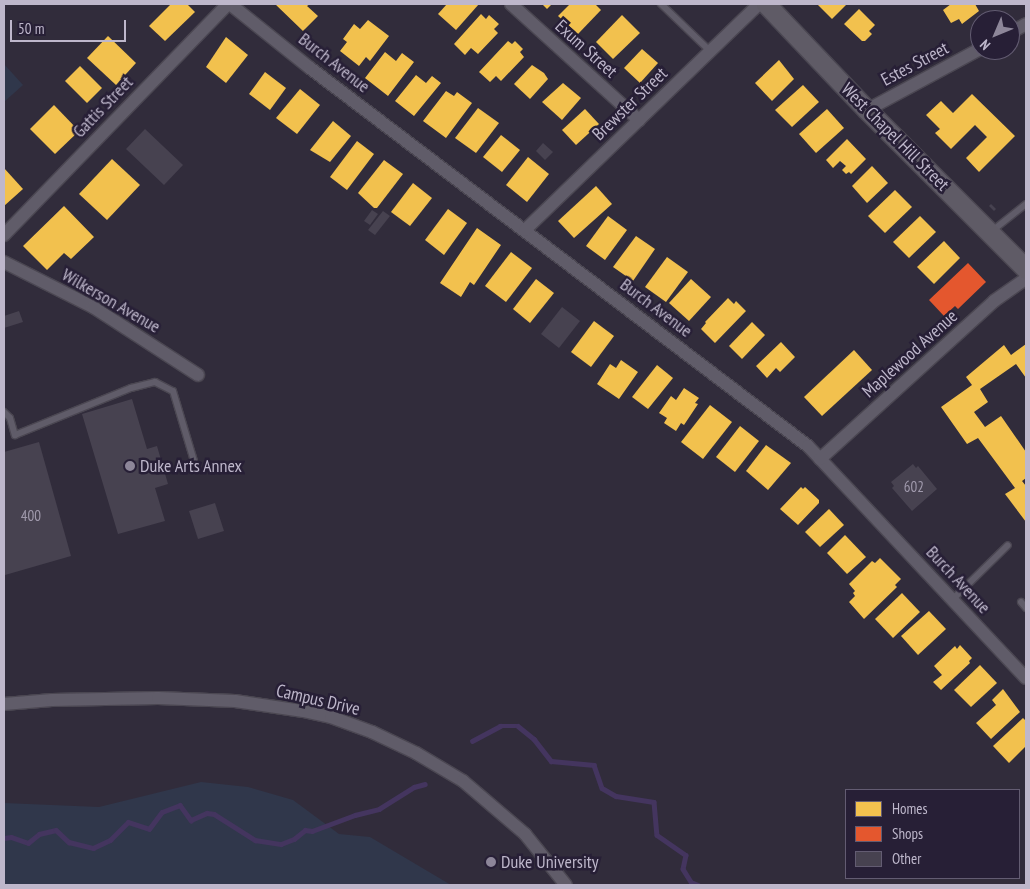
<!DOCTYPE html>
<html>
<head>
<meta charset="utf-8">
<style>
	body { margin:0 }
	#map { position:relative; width:1030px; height:889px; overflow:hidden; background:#312c3b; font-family:"PT Sans Narrow",sans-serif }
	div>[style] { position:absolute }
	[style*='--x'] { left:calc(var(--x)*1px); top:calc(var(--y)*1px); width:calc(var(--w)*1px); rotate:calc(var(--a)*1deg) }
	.green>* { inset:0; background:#30374b }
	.homes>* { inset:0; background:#f2c14e }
	.shops>* { inset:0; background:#e4572e }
	.stream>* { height:4.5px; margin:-2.25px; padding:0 2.25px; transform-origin:2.25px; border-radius:2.25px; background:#44355f }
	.building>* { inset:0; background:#474250 }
	.roads { filter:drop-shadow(1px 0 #4b4752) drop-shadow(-1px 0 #4b4752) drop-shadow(0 1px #4b4752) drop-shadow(0 -1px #4b4752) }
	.service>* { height:6px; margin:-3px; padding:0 3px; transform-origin:3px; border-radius:3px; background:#605c69 }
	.minor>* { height:12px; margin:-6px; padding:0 6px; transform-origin:6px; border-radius:6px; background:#605c69 }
	.secondary>* { height:19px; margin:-9.5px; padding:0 9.5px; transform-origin:9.5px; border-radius:9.5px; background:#5f5b66 }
	.dots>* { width:14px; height:14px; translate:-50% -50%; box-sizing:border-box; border:2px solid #271f36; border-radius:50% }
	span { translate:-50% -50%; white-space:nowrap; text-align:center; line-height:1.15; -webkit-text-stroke:5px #271f36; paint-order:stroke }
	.number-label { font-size:15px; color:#a09aac }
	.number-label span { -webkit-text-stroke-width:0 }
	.street-label { font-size:18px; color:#beb7cb }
	.poi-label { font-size:18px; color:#beb7cb }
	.left { translate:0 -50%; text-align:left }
	.frame { position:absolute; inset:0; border:5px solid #beb7cb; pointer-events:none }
	.legend { position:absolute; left:845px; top:789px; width:175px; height:90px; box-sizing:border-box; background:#271f36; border:1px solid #635c72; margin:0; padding:6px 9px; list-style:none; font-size:15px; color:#beb7cb }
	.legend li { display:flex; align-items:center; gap:10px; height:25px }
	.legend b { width:25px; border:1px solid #635c72 }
	.north { position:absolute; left:970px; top:10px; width:50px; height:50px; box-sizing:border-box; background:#271f36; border:1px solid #635c72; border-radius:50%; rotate:225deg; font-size:14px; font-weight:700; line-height:20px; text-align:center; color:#beb7cb }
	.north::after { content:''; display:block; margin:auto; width:18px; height:22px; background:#8d8699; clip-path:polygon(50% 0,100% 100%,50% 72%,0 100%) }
	.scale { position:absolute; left:10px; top:20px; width:116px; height:22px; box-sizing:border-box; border:2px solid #beb7cb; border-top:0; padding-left:6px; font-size:15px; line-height:18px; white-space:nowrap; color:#beb7cb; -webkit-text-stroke:4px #271f36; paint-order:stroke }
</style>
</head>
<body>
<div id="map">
	<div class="green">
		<div style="clip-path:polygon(4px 64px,23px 85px,4px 102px)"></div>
		<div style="clip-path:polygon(201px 782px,248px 787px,293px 800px,339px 834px,370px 837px,451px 885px,4px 885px,4px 803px,99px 807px)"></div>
	</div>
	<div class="homes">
		<div style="clip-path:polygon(171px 4px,187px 4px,195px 12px,165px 41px,149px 26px)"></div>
		<div style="clip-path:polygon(275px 4px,310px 4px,307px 6px,318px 16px,303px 31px)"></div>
		<div style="clip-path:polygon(447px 4px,479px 4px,456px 30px,438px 14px)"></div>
		<div style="clip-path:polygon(542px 4px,552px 4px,547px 9px)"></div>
		<div style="clip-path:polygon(570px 4px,595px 4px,601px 10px,578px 34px,558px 16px)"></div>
		<div style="clip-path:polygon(817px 4px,847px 4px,832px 19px)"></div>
		<div style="clip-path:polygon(951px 4px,975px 4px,979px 11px,962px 24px,959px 19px,951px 23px,943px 10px)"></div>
		<div style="clip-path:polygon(859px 9px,875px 25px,869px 31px,872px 34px,865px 41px,862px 41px,844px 24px)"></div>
		<div style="clip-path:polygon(481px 14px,486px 19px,489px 15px,499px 24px,494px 29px,498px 33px,478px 54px,471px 48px,465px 55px,454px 44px)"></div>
		<div style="clip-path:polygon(622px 15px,640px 33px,613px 59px,596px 42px)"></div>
		<div style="clip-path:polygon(368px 20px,389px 36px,370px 61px,366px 57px,359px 66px,340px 51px,347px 42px,343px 39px,354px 24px,360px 29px)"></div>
		<div style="clip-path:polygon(108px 36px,136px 63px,116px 85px,87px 58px)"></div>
		<div style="clip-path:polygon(226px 37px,248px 55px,226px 83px,206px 67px)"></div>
		<div style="clip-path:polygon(508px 41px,512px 44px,515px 41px,523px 49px,520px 52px,524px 57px,501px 81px,496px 76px,490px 82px,479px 72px)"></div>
		<div style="clip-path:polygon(642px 49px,658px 63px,640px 83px,624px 68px)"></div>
		<div style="clip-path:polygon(385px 52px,396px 61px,402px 53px,414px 62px,388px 96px,365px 78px)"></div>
		<div style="clip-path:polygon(779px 60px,794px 79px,772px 101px,755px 83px)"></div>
		<div style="clip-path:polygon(532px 65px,544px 73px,548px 79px,530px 99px,514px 84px)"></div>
		<div style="clip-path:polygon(80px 66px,102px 88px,87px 103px,65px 81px)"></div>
		<div style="clip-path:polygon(265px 72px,286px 88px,270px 110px,249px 94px)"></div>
		<div style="clip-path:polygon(416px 75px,426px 83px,432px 76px,441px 83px,414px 116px,395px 101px)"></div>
		<div style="clip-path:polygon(563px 83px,581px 98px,562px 120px,542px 102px)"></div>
		<div style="clip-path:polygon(803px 85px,819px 102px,792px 127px,775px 110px)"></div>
		<div style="clip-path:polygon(300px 89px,320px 105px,297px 134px,276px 118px)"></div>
		<div style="clip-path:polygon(446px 91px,454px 96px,457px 92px,472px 103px,446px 138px,423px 121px)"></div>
		<div style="clip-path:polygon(972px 94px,1015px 136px,979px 172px,966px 158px,987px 137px,975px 125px,951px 149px,935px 133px,940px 129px,926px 115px,941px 101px,953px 113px)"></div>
		<div style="clip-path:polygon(54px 105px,79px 131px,55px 154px,30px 129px)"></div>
		<div style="clip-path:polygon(478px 108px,499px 123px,476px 153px,455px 138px)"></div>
		<div style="clip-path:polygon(585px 109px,599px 124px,576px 145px,562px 130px)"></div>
		<div style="clip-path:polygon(827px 109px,844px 128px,816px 153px,799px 134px)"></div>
		<div style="clip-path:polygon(333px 121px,351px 136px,330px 162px,310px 150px)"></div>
		<div style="clip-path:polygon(501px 135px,520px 150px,502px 172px,483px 157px)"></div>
		<div style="clip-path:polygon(847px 139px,866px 159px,851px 174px,849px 172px,846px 174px,842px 170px,846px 166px,840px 161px,833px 168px,826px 160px)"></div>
		<div style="clip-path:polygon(357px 141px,374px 154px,347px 190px,330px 177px)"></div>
		<div style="clip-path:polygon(528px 157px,549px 174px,527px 202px,506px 185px)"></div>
		<div style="clip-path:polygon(112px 159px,140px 185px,107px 220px,79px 194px)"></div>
		<div style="clip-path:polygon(384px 160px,403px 174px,377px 208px,374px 208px,358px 193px)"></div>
		<div style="clip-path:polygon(872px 166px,888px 183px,867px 203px,852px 186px)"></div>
		<div style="clip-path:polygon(4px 168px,23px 189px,4px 206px)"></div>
		<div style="clip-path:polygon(413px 183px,432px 198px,410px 226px,391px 212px)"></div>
		<div style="clip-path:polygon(596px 186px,612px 204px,574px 238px,558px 221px)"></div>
		<div style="clip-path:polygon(895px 190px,912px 207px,885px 233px,868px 216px)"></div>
		<div style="clip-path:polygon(64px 206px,94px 237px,71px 259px,64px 253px,47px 270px,23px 246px)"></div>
		<div style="clip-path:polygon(448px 209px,467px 223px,444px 255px,425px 240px)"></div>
		<div style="clip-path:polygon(608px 216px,627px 230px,605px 260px,586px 246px)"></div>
		<div style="clip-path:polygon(920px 216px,936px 232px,909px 258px,893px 242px)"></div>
		<div style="clip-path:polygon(477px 228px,501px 245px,474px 285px,470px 282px,461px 297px,440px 283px)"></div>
		<div style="clip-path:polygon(636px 236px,655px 249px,633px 281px,613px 267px)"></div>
		<div style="clip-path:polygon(944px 241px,960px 258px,934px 284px,917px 267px)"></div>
		<div style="clip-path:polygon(511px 252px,532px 268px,506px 302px,485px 286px)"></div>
		<div style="clip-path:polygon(667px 257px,688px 272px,666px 302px,645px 287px)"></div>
		<div style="clip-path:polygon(536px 279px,554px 293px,530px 323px,513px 309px)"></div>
		<div style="clip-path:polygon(691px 279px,711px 297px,689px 321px,669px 303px)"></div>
		<div style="clip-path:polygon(728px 298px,734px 304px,736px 301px,746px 311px,715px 343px,701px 329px,706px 323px,705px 322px)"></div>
		<div style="clip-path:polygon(594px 321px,614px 336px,591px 367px,571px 352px)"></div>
		<div style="clip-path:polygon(752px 322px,765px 335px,742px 359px,729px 346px)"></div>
		<div style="clip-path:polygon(781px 342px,795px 357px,780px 372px,776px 368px,767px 378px,756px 366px)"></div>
		<div style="clip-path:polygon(1026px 344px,1026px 378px,1016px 364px,980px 389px,988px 402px,974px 412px,985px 427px,1001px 416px,1026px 452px,1026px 478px,1022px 481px,1026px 486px,1026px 522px,1005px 494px,1015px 488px,978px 438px,967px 444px,941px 407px,972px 385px,966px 377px,1004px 345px,1011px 355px)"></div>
		<div style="clip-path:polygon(854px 350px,872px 370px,822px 416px,804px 397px)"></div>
		<div style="clip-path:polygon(621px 360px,638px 372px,619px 399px,597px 384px,610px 364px,616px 368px)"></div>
		<div style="clip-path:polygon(657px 365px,673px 378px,648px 409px,632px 397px)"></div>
		<div style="clip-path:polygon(684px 388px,699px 398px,695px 403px,698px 404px,684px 425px,681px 423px,676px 431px,664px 423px,667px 418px,659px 413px,671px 396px,676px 400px)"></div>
		<div style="clip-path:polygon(710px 405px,732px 422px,703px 459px,681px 442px)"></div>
		<div style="clip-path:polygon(740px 426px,759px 441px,735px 472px,716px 457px)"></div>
		<div style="clip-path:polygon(766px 445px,791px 463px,768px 490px,746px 471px)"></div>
		<div style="clip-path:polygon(801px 487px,803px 489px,805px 487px,819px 500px,819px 503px,798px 525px,780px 509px)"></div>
		<div style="clip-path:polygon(829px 509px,844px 525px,820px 547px,805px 532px)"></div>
		<div style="clip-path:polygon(845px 535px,866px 557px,847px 574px,827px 553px)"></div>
		<div style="clip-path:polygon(880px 558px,901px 579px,895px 585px,897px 587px,864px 619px,849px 602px,855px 596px,853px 593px,855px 591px,849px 584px,872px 561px,875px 563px)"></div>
		<div style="clip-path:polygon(902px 593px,920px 612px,893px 638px,875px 619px)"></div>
		<div style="clip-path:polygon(929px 611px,946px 629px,918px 655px,901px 636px)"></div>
		<div style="clip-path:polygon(960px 645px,972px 658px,969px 661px,970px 663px,941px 690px,933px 682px,942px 675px,934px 666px,955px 646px,957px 649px)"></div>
		<div style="clip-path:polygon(980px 665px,997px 683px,971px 707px,954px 690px)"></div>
		<div style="clip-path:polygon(1003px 689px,1020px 712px,991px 739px,976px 723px,996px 705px,992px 700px)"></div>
		<div style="clip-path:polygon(1023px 718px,1026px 721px,1026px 746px,1009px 763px,993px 746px)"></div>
	</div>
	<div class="shops">
		<div style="clip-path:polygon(968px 263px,986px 282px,958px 309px,955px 306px,944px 316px,929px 300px)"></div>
	</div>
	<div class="stream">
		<div style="--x:472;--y:741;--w:32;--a:-28"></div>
		<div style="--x:500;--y:726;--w:18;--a:0"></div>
		<div style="--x:518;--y:726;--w:21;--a:39"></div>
		<div style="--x:534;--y:739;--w:28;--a:52"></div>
		<div style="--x:551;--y:761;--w:43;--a:5.3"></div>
		<div style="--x:594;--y:765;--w:24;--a:71"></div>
		<div style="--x:602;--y:788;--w:16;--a:30"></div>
		<div style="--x:616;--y:796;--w:38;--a:9"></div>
		<div style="--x:654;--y:802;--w:33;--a:85"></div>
		<div style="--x:657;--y:835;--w:35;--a:35"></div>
		<div style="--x:686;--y:855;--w:14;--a:102"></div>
		<div style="--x:683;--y:869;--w:15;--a:58"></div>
		<div style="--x:691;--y:882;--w:8;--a:23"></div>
		<div style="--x:4;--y:838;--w:7;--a:-8"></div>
		<div style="--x:11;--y:837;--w:18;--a:19"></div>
		<div style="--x:28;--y:843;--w:14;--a:-39"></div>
		<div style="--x:39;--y:834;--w:17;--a:-13"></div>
		<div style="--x:56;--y:830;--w:18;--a:43"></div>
		<div style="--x:69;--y:842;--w:25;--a:14"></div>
		<div style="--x:93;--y:848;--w:19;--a:-25"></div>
		<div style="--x:110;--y:840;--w:25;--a:-45"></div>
		<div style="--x:128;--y:822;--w:22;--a:18"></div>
		<div style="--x:149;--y:829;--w:21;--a:-53"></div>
		<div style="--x:162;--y:812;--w:19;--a:-21"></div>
		<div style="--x:180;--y:805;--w:19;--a:54"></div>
		<div style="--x:191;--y:820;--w:17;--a:-24"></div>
		<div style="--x:207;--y:813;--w:7;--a:8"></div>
		<div style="--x:214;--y:814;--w:49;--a:32.4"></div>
		<div style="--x:255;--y:840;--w:26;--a:9"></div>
		<div style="--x:281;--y:844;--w:14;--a:-21"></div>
		<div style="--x:294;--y:839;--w:14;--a:-39"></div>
		<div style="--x:305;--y:830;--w:7;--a:8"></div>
		<div style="--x:312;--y:831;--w:46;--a:-20.4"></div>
		<div style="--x:355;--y:815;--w:25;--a:-14"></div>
		<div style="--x:379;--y:809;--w:41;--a:-32.2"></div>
		<div style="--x:414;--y:787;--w:11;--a:-15"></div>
	</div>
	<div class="building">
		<div style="clip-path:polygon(145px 129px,183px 165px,164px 185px,126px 149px)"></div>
		<div style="clip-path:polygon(543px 143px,553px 152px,545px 160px,536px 151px)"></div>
		<div style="clip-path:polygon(991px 204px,996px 209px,994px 211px,989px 206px)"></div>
		<div style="clip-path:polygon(372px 210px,378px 214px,370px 225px,364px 221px)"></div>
		<div style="clip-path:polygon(383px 211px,390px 216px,375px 235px,368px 230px)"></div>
		<div style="clip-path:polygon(562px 307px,580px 321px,559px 348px,541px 334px)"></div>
		<div style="clip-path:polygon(19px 311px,23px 322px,4px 328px,4px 316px)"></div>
		<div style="clip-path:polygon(132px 399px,147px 449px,157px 446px,168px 484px,155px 488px,165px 521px,118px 534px,82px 414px)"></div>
		<div style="clip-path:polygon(39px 442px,71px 556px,5px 575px,4px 452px)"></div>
		<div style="clip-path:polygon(913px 464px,916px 468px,918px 466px,937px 489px,912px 511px,892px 488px,894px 486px,891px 482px)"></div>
		<div style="clip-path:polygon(215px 503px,224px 531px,198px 539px,189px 511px)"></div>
	</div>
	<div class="roads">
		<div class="service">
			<div style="--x:661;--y:4;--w:68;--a:43.8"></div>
			<div style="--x:992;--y:231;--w:43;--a:-38.5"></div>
			<div style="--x:4;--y:412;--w:8;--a:45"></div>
			<div style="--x:10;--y:418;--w:18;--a:74"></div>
			<div style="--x:15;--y:435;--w:125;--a:-22.1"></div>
			<div style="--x:131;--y:388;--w:25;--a:-14"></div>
			<div style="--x:155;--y:382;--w:20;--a:27"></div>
			<div style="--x:173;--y:391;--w:73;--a:73.3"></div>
			<div style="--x:952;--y:600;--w:78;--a:-44.5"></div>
			<div style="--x:1021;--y:602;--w:8;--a:50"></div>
		</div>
		<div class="minor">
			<div style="--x:230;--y:4;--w:102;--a:38.7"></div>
			<div style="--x:310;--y:68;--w:625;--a:37.2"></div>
			<div style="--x:808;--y:446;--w:318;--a:46.8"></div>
			<div style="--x:511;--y:4;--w:173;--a:42.2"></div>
			<div style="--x:1010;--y:33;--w:18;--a:-29"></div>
			<div style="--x:867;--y:110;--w:128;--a:-28.4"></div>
			<div style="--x:525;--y:230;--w:325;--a:-44"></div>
			<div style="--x:4;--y:235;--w:322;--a:-45.9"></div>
			<div style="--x:4;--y:262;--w:100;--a:26.8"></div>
			<div style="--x:93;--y:307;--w:125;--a:32.9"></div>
			<div style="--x:820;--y:459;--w:235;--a:-42.2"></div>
			<div style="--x:994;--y:301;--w:39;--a:-35"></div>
			<div style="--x:4;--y:704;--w:48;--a:-4.8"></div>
			<div style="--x:52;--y:700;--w:106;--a:-1.1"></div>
			<div style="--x:158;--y:698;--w:77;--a:2.2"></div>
			<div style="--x:235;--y:701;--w:69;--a:8.4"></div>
			<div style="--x:303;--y:711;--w:29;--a:12"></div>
			<div style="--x:331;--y:717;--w:44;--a:20.1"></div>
			<div style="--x:372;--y:732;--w:49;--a:25.5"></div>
			<div style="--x:416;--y:753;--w:55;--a:30.8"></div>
			<div style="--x:463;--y:781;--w:82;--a:40.5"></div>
			<div style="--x:525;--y:834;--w:65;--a:51.2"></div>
		</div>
		<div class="secondary">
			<div style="--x:766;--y:4;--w:146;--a:46.4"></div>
			<div style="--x:867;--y:110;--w:225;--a:45"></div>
		</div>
	</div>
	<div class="dots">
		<div style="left:130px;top:466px;background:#8d8699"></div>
		<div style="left:491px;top:862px;background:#8d8699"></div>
	</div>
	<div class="number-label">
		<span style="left:914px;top:487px">602</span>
		<span style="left:31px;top:516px">400</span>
	</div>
	<div class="street-label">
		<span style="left:586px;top:49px;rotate:42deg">Exum Street</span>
		<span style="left:334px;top:63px;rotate:38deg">Burch Avenue</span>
		<span style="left:915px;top:64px;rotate:-28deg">Estes Street</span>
		<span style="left:630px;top:104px;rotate:-44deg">Brewster Street</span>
		<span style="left:103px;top:107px;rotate:-46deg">Gattis Street</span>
		<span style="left:895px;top:137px;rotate:45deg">West Chapel Hill Street</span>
		<span style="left:111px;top:301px;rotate:30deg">Wilkerson Avenue</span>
		<span style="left:656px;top:308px;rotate:37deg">Burch Avenue</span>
		<span style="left:910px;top:354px;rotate:-42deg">Maplewood Avenue</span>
		<span style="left:958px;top:580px;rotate:47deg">Burch Avenue</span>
		<span style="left:318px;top:700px;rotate:13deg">Campus Drive</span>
	</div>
	<div class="poi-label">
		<span class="left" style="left:140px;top:466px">Duke Arts Annex</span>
		<span class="left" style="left:501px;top:862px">Duke University</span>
	</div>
	<div class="frame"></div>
	<ul class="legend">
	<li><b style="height:14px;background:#f2c14e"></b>Homes</li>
	<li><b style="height:14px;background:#e4572e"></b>Shops</li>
	<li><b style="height:14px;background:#474250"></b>Other</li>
	</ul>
	<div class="north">N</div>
	<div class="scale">50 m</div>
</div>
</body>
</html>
